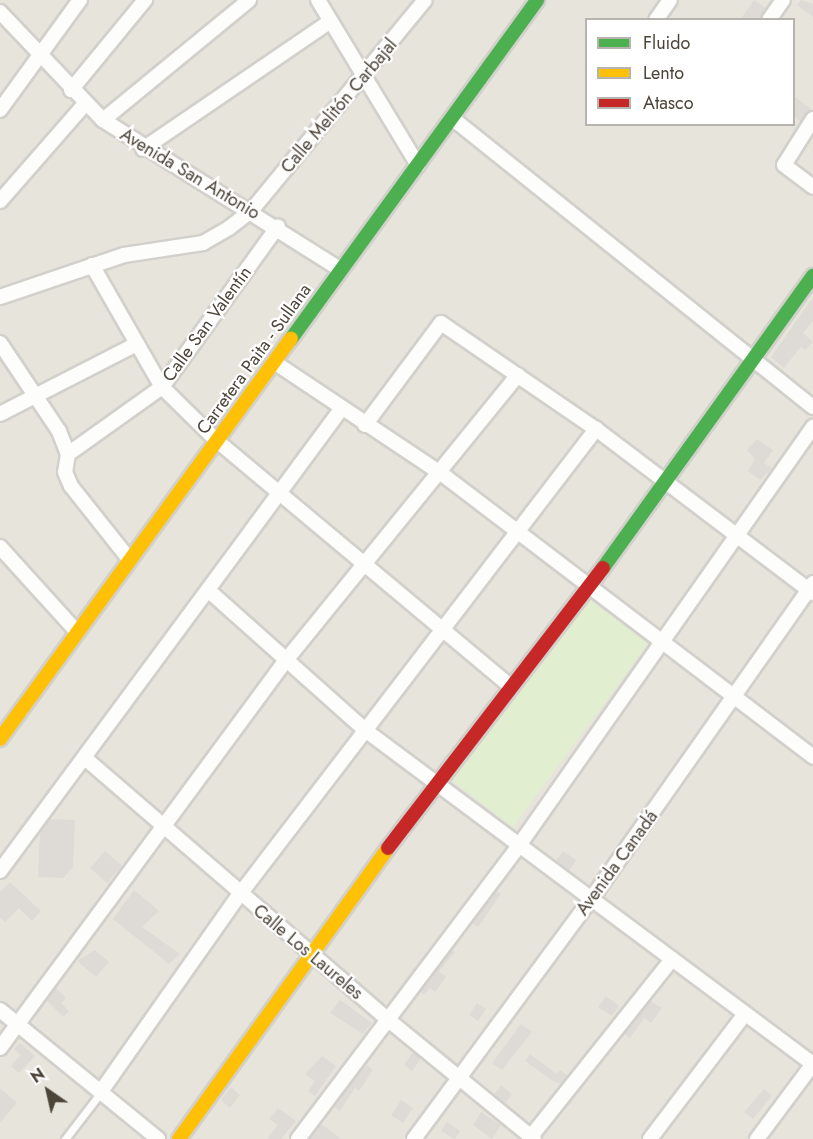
<!DOCTYPE html>
<html>
<head>
<meta charset="utf-8">
<style>
	body { margin:0 }
	#map { position:relative; width:813px; height:1139px; overflow:hidden; background:#f4f2ee; font-family:Jost,sans-serif }
	div>[style] { position:absolute }
	[style*='--x'] { left:calc(var(--x)*1px); top:calc(var(--y)*1px); width:calc(var(--w)*1px); rotate:calc(var(--a)*1deg) }
	.residential>* { inset:0; background:#e7e4dc }
	.green>* { inset:0; background:#e1eecf }
	.building>* { inset:0; background:#dedbd6 }
	.roads { filter:drop-shadow(2px 0 #d2d0cb) drop-shadow(-2px 0 #d2d0cb) drop-shadow(0 2px #d2d0cb) drop-shadow(0 -2px #d2d0cb) }
	.lane>* { height:7px; margin:-3.5px; padding:0 3.5px; transform-origin:3.5px; border-radius:3.5px; background:#fdfdfc }
	.street>* { height:14px; margin:-7px; padding:0 7px; transform-origin:7px; border-radius:7px; background:#fdfdfc }
	.fast>* { height:14px; margin:-7px; padding:0 7px; transform-origin:7px; border-radius:7px; background:#4caf50 }
	.slow>* { height:14px; margin:-7px; padding:0 7px; transform-origin:7px; border-radius:7px; background:#ffc107 }
	.jam>* { height:14px; margin:-7px; padding:0 7px; transform-origin:7px; border-radius:7px; background:#c62828 }
	span { translate:-50% -50%; white-space:nowrap; text-align:center; line-height:1.15; -webkit-text-stroke:4.5px #fff; paint-order:stroke }
	.street-label { font-size:18px; color:#4b4439 }
	.legend { position:absolute; left:585px; top:18px; width:210px; height:108px; box-sizing:border-box; background:#fff; border:2px solid #b7b4b0; margin:0; padding:8px 10px; list-style:none; font-size:18px; color:#4b4439 }
	.legend li { display:flex; align-items:center; gap:12px; height:30px }
	.legend b { width:30px; border:2px solid #b7b4b0 }
	.north { position:absolute; left:18px; top:1061px; width:60px; height:60px; -webkit-text-stroke:4px #fff; paint-order:stroke; rotate:326deg; font-size:16px; font-weight:700; line-height:24px; text-align:center; color:#4b4439 }
	.north::after { content:''; display:block; margin:auto; width:21px; height:27px; background:#4b4439; clip-path:polygon(50% 0,100% 100%,50% 72%,0 100%) }
</style>
</head>
<body>
<div id="map">
	<div class="residential">
		<div style="clip-path:polygon(evenodd,0 0,813px 0,813px 1139px,0 1139px,0 0,586px 20px,794px 20px,794px 124px,586px 124px,586px 20px)"></div>
	</div>
	<div class="green">
		<div style="clip-path:polygon(584px 595px,648px 644px,513px 827px,449px 778px)"></div>
	</div>
	<div class="building">
		<div style="clip-path:polygon(754px 0,766px 8px,760px 19px,740px 20px)"></div>
		<div style="clip-path:polygon(801px 0,813px 4px,813px 17px,797px 5px)"></div>
		<div style="clip-path:polygon(794px 96px,812px 110px,801px 122px,794px 116px)"></div>
		<div style="clip-path:polygon(813px 297px,813px 321px,803px 333px,813px 342px,805px 350px,801px 347px,784px 368px,771px 357px)"></div>
		<div style="clip-path:polygon(757px 439px,773px 450px,764px 463px,772px 468px,760px 480px,748px 471px,755px 459px,747px 450px)"></div>
		<div style="clip-path:polygon(49px 819px,75px 820px,73px 867px,63px 878px,38px 877px,40px 832px)"></div>
		<div style="clip-path:polygon(105px 851px,122px 866px,107px 883px,90px 868px)"></div>
		<div style="clip-path:polygon(563px 851px,576px 860px,569px 871px,556px 861px)"></div>
		<div style="clip-path:polygon(10px 882px,41px 911px,32px 921px,19px 908px,5px 922px,0 917px,0 892px)"></div>
		<div style="clip-path:polygon(134px 890px,159px 911px,142px 927px,180px 954px,169px 964px,113px 919px)"></div>
		<div style="clip-path:polygon(496px 891px,501px 894px,478px 927px,472px 923px)"></div>
		<div style="clip-path:polygon(95px 950px,109px 962px,96px 977px,77px 961px)"></div>
		<div style="clip-path:polygon(451px 950px,455px 952px,439px 971px,446px 977px,435px 992px,430px 988px,424px 995px,420px 992px)"></div>
		<div style="clip-path:polygon(56px 988px,66px 998px,61px 1003px,69px 1011px,63px 1017px,46px 1000px)"></div>
		<div style="clip-path:polygon(606px 996px,619px 1006px,612px 1016px,598px 1007px)"></div>
		<div style="clip-path:polygon(340px 1000px,372px 1023px,363px 1034px,330px 1013px)"></div>
		<div style="clip-path:polygon(650px 1001px,662px 1008px,651px 1023px,644px 1018px,630px 1038px,624px 1034px)"></div>
		<div style="clip-path:polygon(477px 1003px,486px 1009px,478px 1021px,469px 1015px)"></div>
		<div style="clip-path:polygon(521px 1024px,532px 1032px,502px 1070px,492px 1063px)"></div>
		<div style="clip-path:polygon(20px 1043px,35px 1056px,19px 1073px,11px 1066px,21px 1055px,14px 1049px)"></div>
		<div style="clip-path:polygon(413px 1052px,421px 1058px,412px 1071px,404px 1065px)"></div>
		<div style="clip-path:polygon(530px 1054px,557px 1074px,560px 1070px,568px 1076px,561px 1084px,553px 1081px,525px 1061px)"></div>
		<div style="clip-path:polygon(322px 1056px,336px 1066px,315px 1096px,308px 1091px,315px 1081px,305px 1074px)"></div>
		<div style="clip-path:polygon(365px 1064px,373px 1070px,359px 1091px,355px 1088px,340px 1111px,334px 1107px)"></div>
		<div style="clip-path:polygon(501px 1085px,512px 1094px,505px 1104px,494px 1095px)"></div>
		<div style="clip-path:polygon(231px 1087px,240px 1095px,230px 1108px,221px 1100px)"></div>
		<div style="clip-path:polygon(0 1088px,17px 1103px,0 1123px)"></div>
		<div style="clip-path:polygon(764px 1089px,772px 1096px,753px 1119px,744px 1112px)"></div>
		<div style="clip-path:polygon(401px 1100px,413px 1108px,403px 1123px,391px 1115px)"></div>
		<div style="clip-path:polygon(278px 1108px,296px 1121px,281px 1139px,267px 1139px,278px 1125px,269px 1119px)"></div>
		<div style="clip-path:polygon(481px 1112px,501px 1125px,492px 1139px,473px 1125px)"></div>
		<div style="clip-path:polygon(447px 1122px,460px 1131px,455px 1139px,441px 1131px)"></div>
		<div style="clip-path:polygon(321px 1124px,327px 1128px,341px 1139px,309px 1139px)"></div>
	</div>
	<div class="roads">
		<div class="lane">
			<div style="--x:65;--y:1139;--w:61;--a:-52.4"></div>
		</div>
		<div class="street">
			<div style="--x:318;--y:0;--w:193;--a:58.8"></div>
			<div style="--x:0;--y:12;--w:149;--a:46.4"></div>
			<div style="--x:103;--y:120;--w:281;--a:32.2"></div>
			<div style="--x:656;--y:20;--w:24;--a:-55"></div>
			<div style="--x:769;--y:20;--w:24;--a:-55"></div>
			<div style="--x:71;--y:90;--w:117;--a:-50.6"></div>
			<div style="--x:0;--y:110;--w:136;--a:-54"></div>
			<div style="--x:452;--y:118;--w:462;--a:38.7"></div>
			<div style="--x:813;--y:119;--w:54;--a:122.2"></div>
			<div style="--x:784;--y:165;--w:36;--a:37"></div>
			<div style="--x:103;--y:120;--w:189;--a:-39.4"></div>
			<div style="--x:143;--y:149;--w:225;--a:-34.3"></div>
			<div style="--x:0;--y:201;--w:129;--a:-48.8"></div>
			<div style="--x:92;--y:265;--w:141;--a:60.2"></div>
			<div style="--x:162;--y:387;--w:76;--a:44.5"></div>
			<div style="--x:216;--y:440;--w:382;--a:39.9"></div>
			<div style="--x:0;--y:297;--w:131;--a:-18.7"></div>
			<div style="--x:124;--y:255;--w:80;--a:-8.6"></div>
			<div style="--x:203;--y:243;--w:30;--a:-30"></div>
			<div style="--x:229;--y:228;--w:28;--a:-38"></div>
			<div style="--x:251;--y:211;--w:273;--a:-50.5"></div>
			<div style="--x:0;--y:343;--w:106;--a:56.2"></div>
			<div style="--x:59;--y:431;--w:25;--a:69"></div>
			<div style="--x:68;--y:454;--w:18;--a:99"></div>
			<div style="--x:65;--y:472;--w:15;--a:67"></div>
			<div style="--x:71;--y:486;--w:93;--a:51.5"></div>
			<div style="--x:274;--y:362;--w:202;--a:33.7"></div>
			<div style="--x:442;--y:474;--w:467;--a:37.3"></div>
			<div style="--x:0;--y:414;--w:154;--a:-27.1"></div>
			<div style="--x:365;--y:425;--w:127;--a:-53.3"></div>
			<div style="--x:441;--y:323;--w:188;--a:34.4"></div>
			<div style="--x:596;--y:429;--w:272;--a:37.1"></div>
			<div style="--x:68;--y:454;--w:115;--a:-35.5"></div>
			<div style="--x:162;--y:387;--w:198;--a:-54.2"></div>
			<div style="--x:0;--y:547;--w:115;--a:47.8"></div>
			<div style="--x:208;--y:590;--w:210;--a:41.7"></div>
			<div style="--x:365;--y:730;--w:559;--a:36.71"></div>
			<div style="--x:86;--y:759;--w:396;--a:40.8"></div>
			<div style="--x:386;--y:1018;--w:191;--a:39.3"></div>
			<div style="--x:0;--y:871;--w:576;--a:-53.55"></div>
			<div style="--x:0;--y:1010;--w:204;--a:39.2"></div>
			<div style="--x:0;--y:1048;--w:483;--a:-53.6"></div>
			<div style="--x:287;--y:659;--w:366;--a:-50.9"></div>
			<div style="--x:102;--y:1090;--w:240;--a:-54.9"></div>
			<div style="--x:240;--y:894;--w:586;--a:-52.56"></div>
			<div style="--x:298;--y:1139;--w:369;--a:-53"></div>
			<div style="--x:520;--y:844;--w:510;--a:-54.91"></div>
			<div style="--x:414;--y:1139;--w:300;--a:-53.6"></div>
			<div style="--x:592;--y:898;--w:385;--a:-54.9"></div>
			<div style="--x:529;--y:1139;--w:230;--a:-51.5"></div>
			<div style="--x:650;--y:1139;--w:156;--a:-52.8"></div>
			<div style="--x:757;--y:1139;--w:94;--a:-53.3"></div>
		</div>
		<div class="fast">
			<div style="--x:291;--y:339;--w:419;--a:-54"></div>
			<div style="--x:603;--y:568;--w:360;--a:-54.3"></div>
		</div>
		<div class="slow">
			<div style="--x:0;--y:739;--w:495;--a:-54"></div>
			<div style="--x:179;--y:1139;--w:358;--a:-54.3"></div>
		</div>
		<div class="jam">
			<div style="--x:388;--y:848;--w:353;--a:-52.5"></div>
		</div>
	</div>
	<div class="street-label">
		<span style="left:339px;top:106px;rotate:-50deg">Calle Melitón Carbajal</span>
		<span style="left:190px;top:174px;rotate:31deg">Avenida San Antonio</span>
		<span style="left:207px;top:324px;rotate:-54deg">Calle San Valentín</span>
		<span style="left:254px;top:359px;rotate:-54deg">Carretera Paita - Sullana</span>
		<span style="left:617px;top:863px;rotate:-54deg">Avenida Canadá</span>
		<span style="left:308px;top:952px;rotate:40deg">Calle Los Laureles</span>
	</div>
	<ul class="legend">
	<li><b style="height:8px;background:#4caf50"></b>Fluido</li>
	<li><b style="height:8px;background:#ffc107"></b>Lento</li>
	<li><b style="height:8px;background:#c62828"></b>Atasco</li>
	</ul>
	<div class="north">N</div>
</div>
</body>
</html>
